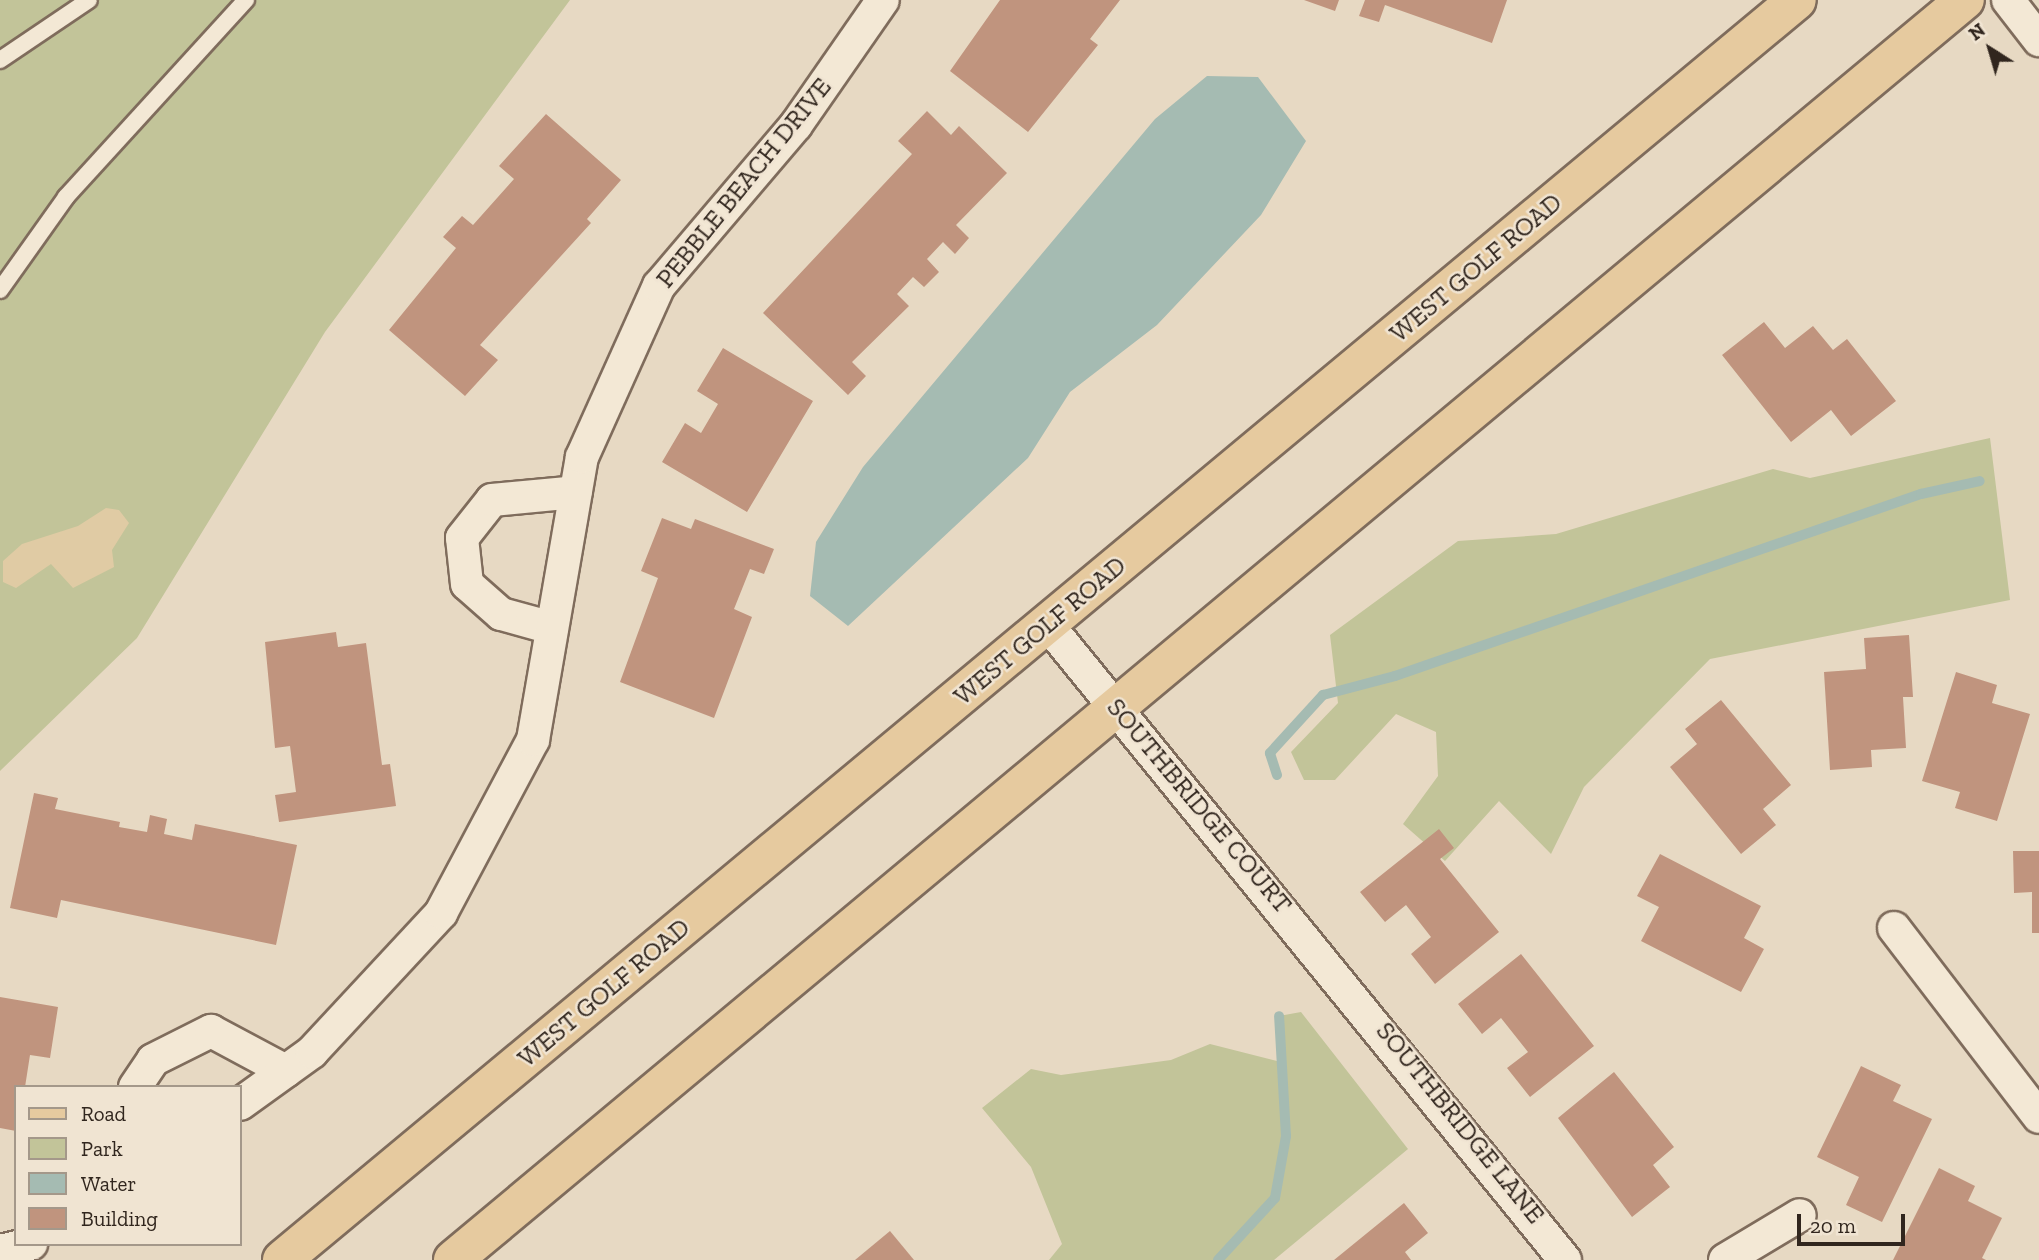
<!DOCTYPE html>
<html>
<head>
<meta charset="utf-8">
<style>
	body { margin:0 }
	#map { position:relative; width:2039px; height:1260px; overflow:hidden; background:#e7d9c3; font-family:"Zilla Slab",serif }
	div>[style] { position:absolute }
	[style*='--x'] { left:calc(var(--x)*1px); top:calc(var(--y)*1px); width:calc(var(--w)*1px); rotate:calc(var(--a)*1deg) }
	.green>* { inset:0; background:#c2c499 }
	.sand>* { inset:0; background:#e0cba4 }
	.water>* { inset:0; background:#a5bbb2 }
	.stream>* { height:10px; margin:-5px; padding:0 5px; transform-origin:5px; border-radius:5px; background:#a5bbb2 }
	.building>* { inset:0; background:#c0947e }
	.roads { filter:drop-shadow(2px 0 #7f6c5c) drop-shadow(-2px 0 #7f6c5c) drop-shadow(0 2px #7f6c5c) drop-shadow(0 -2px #7f6c5c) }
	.service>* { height:16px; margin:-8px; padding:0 8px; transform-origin:8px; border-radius:8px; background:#f3e8d5 }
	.minor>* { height:32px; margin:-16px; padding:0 16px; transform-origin:16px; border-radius:16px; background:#f3e8d5 }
	.primary>* { height:38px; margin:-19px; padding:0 19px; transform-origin:19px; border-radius:19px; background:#e6ca9f }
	span { translate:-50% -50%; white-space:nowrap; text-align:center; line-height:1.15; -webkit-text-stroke:5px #f0e4d2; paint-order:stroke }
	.street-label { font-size:26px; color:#31261e }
	.legend { position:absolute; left:14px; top:1085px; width:228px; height:161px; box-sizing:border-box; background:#f0e4d2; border:2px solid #a4988a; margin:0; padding:9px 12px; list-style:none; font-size:21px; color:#31261e }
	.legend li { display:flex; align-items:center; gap:14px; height:35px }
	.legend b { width:35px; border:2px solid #a4988a }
	.north { position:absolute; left:1955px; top:14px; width:70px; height:70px; -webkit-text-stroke:5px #f0e4d2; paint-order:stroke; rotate:323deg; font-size:19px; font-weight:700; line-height:28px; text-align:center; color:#31261e }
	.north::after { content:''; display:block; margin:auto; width:24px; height:32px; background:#31261e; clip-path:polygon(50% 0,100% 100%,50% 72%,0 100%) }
	.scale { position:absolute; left:1797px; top:1214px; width:108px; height:32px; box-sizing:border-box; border:4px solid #31261e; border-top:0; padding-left:9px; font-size:21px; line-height:24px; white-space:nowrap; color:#31261e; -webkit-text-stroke:5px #f0e4d2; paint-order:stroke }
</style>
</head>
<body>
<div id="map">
	<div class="green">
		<div style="clip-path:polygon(0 0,570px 0,325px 332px,137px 638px,0 771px)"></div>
		<div style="clip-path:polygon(1990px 438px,2010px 600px,1710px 659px,1584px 787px,1551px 854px,1499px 801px,1445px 861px,1403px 824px,1438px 776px,1436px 732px,1396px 714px,1335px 780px,1304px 780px,1291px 752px,1338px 703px,1330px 635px,1458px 541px,1556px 534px,1773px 469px,1810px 478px)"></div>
		<div style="clip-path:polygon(1301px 1012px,1408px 1149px,1274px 1260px,1049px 1260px,1062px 1244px,1031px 1167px,982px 1108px,1031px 1069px,1061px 1075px,1171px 1060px,1210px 1044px,1281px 1062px,1279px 1016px)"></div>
	</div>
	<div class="sand">
		<div style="clip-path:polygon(106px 508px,119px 510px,129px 523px,112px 550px,114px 567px,73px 588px,51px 564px,16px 588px,3px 582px,3px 561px,22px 544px,78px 526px)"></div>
	</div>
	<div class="water">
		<div style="clip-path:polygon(1207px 76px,1258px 77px,1306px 141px,1261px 215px,1157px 325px,1070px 392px,1028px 458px,848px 626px,810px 596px,816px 542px,863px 467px,1155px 119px)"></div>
	</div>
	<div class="stream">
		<div style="--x:1277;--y:775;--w:23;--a:-108"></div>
		<div style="--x:1270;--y:753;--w:79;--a:-47.6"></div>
		<div style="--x:1323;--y:695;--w:74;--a:-14.8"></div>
		<div style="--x:1395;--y:676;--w:557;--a:-19.09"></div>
		<div style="--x:1921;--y:494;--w:60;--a:-12.4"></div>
		<div style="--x:1218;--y:1260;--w:84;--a:-47.4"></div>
		<div style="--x:1275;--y:1198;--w:63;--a:-79.9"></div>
		<div style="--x:1286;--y:1136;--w:120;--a:-93.3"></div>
	</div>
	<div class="building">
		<div style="clip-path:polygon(1000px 0,1120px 0,1090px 39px,1098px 45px,1028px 132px,950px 71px)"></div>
		<div style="clip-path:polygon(1304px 0,1339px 0,1335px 11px)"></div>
		<div style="clip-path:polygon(1365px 0,1507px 0,1492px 43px,1385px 5px,1379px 22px,1359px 16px)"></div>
		<div style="clip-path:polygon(927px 111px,951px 135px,959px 126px,1007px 173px,956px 225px,969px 238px,955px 254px,943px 242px,927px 259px,939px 272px,924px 287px,913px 277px,897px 294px,909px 306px,852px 362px,866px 376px,848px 395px,763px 313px,912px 154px,898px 141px)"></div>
		<div style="clip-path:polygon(546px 114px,621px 180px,587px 219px,591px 223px,480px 345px,498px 360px,465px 396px,389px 330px,456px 248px,443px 237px,462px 216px,473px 225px,514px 179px,499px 166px)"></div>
		<div style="clip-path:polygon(1764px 322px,1785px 348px,1813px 326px,1833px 350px,1847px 339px,1896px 401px,1851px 436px,1831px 410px,1791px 442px,1722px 355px)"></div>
		<div style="clip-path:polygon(723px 348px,813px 401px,747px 512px,662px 462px,685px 423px,701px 433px,718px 404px,697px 391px)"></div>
		<div style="clip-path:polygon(662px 518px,691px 529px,695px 519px,774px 549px,764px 574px,750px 569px,734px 609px,752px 617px,714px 718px,620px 682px,658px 578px,641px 571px)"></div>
		<div style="clip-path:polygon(336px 632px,338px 647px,366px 643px,382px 765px,390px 764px,396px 806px,279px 822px,275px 795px,296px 792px,290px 746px,275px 748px,265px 642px)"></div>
		<div style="clip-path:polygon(1909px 635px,1913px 697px,1903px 697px,1906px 748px,1871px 750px,1872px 767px,1830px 770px,1824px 672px,1866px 669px,1864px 638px)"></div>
		<div style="clip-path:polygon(1956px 672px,1997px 685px,1992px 703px,2030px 714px,1997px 821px,1955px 808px,1960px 792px,1922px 781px)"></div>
		<div style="clip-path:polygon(1721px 700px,1791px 785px,1763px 809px,1776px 825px,1741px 854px,1670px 767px,1697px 744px,1685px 729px)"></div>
		<div style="clip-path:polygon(34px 793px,58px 798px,55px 809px,120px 822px,119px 827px,147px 832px,150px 815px,167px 819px,164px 834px,192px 840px,195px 824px,297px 845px,276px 945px,61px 900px,57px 918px,10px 908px)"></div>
		<div style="clip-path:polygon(1439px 829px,1454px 848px,1440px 859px,1499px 932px,1435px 984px,1411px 954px,1431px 937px,1406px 905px,1385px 922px,1360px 892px)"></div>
		<div style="clip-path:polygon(2013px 851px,2039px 851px,2039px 933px,2032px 933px,2032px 892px,2014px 893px)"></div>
		<div style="clip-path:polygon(1660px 854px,1761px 906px,1744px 938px,1764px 949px,1741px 992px,1641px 941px,1659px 907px,1637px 896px)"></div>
		<div style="clip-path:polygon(1521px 954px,1594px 1046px,1530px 1097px,1507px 1068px,1528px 1052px,1501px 1018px,1482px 1034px,1458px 1004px)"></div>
		<div style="clip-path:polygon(0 997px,58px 1007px,50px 1058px,30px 1055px,25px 1087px,16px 1087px,16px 1131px,0 1128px)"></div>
		<div style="clip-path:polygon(1861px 1066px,1901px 1085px,1893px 1101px,1932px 1119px,1882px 1222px,1846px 1205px,1859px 1177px,1817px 1157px)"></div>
		<div style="clip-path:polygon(1614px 1072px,1674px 1147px,1653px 1165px,1670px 1187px,1632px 1217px,1558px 1118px)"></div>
		<div style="clip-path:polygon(1939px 1168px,1975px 1186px,1968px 1201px,2002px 1218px,1982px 1258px,1986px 1260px,1893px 1260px)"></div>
		<div style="clip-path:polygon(1404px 1203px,1428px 1233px,1405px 1252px,1411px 1260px,1334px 1260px)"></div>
		<div style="clip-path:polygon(890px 1231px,914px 1260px,855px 1260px)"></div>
	</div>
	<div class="roads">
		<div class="service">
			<div style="--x:0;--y:60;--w:107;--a:-34"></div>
			<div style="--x:0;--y:290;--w:114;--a:-54.6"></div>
			<div style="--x:66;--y:197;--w:267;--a:-47.6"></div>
		</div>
		<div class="minor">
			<div style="--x:2008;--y:0;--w:51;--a:52.2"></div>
			<div style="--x:1048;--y:625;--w:819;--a:50.85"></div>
			<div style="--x:552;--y:628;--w:53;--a:-164.6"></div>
			<div style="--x:501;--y:614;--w:45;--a:-138.6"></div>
			<div style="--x:467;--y:584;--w:46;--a:-96.2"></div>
			<div style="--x:462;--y:538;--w:48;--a:-51.7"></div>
			<div style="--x:492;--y:500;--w:84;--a:-5.4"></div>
			<div style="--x:1894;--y:928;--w:238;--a:52.5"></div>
			<div style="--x:135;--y:1087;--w:32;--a:-56"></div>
			<div style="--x:153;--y:1060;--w:65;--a:-26.6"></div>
			<div style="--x:211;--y:1031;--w:85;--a:28.1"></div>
			<div style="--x:240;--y:1104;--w:89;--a:-35.8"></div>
			<div style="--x:312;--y:1052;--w:190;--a:-47.1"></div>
			<div style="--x:441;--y:913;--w:196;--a:-62"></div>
			<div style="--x:533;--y:740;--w:287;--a:-80.2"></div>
			<div style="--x:582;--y:457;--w:188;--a:-65.8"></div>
			<div style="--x:659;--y:286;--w:211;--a:-49.6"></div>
			<div style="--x:796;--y:125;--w:152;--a:-55.2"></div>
			<div style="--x:0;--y:1251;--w:32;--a:-13"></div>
			<div style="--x:1725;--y:1260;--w:87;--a:-31"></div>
		</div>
		<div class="primary">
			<div style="--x:282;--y:1260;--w:1970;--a:-39.75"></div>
			<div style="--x:453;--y:1260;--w:1968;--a:-39.81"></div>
		</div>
	</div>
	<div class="street-label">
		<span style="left:744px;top:183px;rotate:-51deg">PEBBLE BEACH DRIVE</span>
		<span style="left:1476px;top:268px;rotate:-40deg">WEST GOLF ROAD</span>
		<span style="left:1040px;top:631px;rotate:-40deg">WEST GOLF ROAD</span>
		<span style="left:1199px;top:806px;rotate:50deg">SOUTHBRIDGE COURT</span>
		<span style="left:604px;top:993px;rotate:-40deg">WEST GOLF ROAD</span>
		<span style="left:1460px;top:1123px;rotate:51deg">SOUTHBRIDGE LANE</span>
	</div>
	<ul class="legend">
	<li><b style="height:9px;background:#e6ca9f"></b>Road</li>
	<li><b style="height:19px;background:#c2c499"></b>Park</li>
	<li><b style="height:19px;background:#a5bbb2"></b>Water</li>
	<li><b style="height:19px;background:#c0947e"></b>Building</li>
	</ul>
	<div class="north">N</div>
	<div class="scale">20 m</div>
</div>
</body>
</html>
